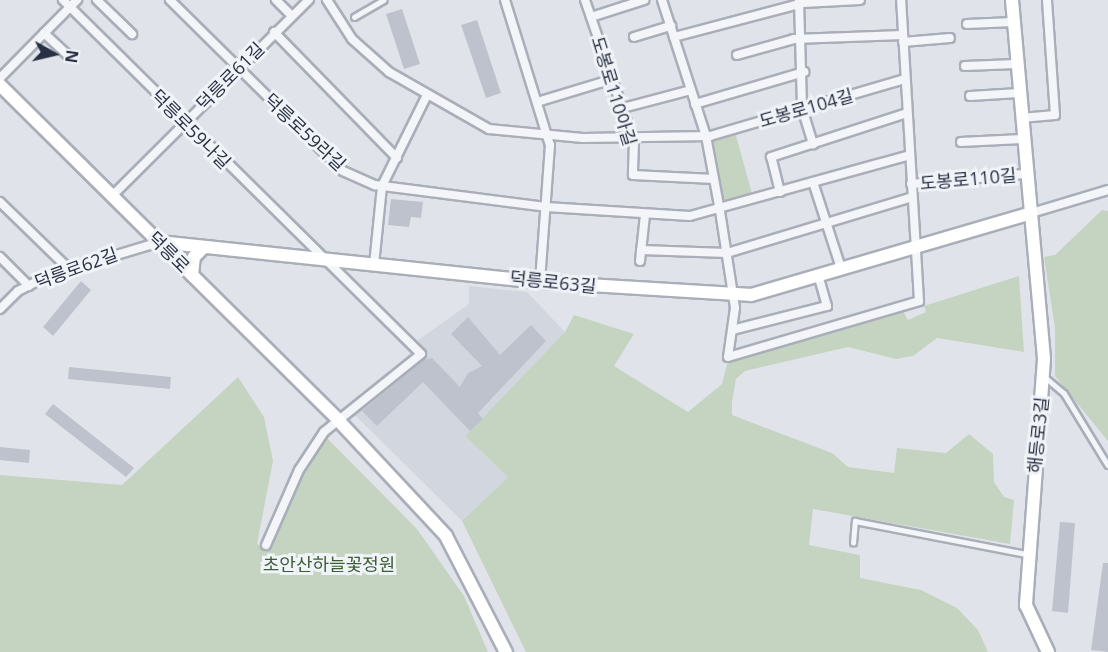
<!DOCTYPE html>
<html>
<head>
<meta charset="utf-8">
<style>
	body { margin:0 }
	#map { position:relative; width:1108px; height:652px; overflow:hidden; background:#e0e4ea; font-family:"Open Sans","Noto Sans KR",sans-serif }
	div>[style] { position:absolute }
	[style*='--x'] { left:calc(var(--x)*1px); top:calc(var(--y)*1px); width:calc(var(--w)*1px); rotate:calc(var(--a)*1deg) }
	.built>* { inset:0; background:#d2d6df }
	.green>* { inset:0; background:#c5d4c1 }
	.building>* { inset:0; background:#bdc2cd }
	.roads { filter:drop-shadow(2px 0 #a9aeb8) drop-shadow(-2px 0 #a9aeb8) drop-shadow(0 2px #a9aeb8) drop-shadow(0 -2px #a9aeb8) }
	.lane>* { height:4.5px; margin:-2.25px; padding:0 2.25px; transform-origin:2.25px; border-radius:2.25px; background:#f3f5f8 }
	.street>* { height:8px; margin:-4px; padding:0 4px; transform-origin:4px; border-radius:4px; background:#f3f5f8 }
	.secondary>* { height:12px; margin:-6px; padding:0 6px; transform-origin:6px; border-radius:6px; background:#fff }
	span { translate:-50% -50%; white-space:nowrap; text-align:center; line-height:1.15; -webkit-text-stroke:6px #f0f3f7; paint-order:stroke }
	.street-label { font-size:18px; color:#283043 }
	.park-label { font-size:18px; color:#3a5f34 }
	.north { position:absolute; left:24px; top:24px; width:60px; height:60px; -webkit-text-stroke:4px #f0f3f7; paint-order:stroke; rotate:98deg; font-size:16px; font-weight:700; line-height:24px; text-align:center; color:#283043 }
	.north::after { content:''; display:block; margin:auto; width:21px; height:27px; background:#283043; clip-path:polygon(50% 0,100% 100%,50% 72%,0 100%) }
</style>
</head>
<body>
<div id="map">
	<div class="built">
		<div style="clip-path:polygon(469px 286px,527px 292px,565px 332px,465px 436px,508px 477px,462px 521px,353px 413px,427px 354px,417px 341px,469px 304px)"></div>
	</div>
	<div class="green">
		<div style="clip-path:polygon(735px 132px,753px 197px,725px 206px,710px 140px)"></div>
		<div style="clip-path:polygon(1102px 210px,1108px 211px,1108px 441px,1055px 376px,1055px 328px,1044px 257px,1055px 255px)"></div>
		<div style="clip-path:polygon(1019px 276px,1024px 352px,937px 338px,913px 356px,896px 359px,848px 347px,745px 371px,736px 379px,732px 402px,732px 415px,832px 453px,848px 467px,894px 473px,897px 448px,946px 453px,969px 434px,993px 454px,994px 482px,1004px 497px,1014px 500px,1010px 544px,813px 509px,809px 545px,860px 555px,860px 578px,921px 590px,957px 608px,978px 630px,988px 652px,526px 652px,462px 521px,508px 477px,465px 436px,565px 332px,574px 315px,634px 334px,614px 366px,688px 412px,722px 384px,728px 361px,902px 309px,908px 320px,926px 312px,924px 306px)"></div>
		<div style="clip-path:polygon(238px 377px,264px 417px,273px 461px,257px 544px,270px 550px,304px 470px,327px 438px,417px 529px,464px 596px,488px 652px,0 652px,0 475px,122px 485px)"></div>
	</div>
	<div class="building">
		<div style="clip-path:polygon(402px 9px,420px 64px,404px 69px,386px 14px)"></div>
		<div style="clip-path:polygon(477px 20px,501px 93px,486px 98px,461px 25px)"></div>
		<div style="clip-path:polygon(391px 199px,423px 202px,421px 218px,411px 217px,409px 227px,388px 225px)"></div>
		<div style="clip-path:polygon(81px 281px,91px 290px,53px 336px,43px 327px)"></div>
		<div style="clip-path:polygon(468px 317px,500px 355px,531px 325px,546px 341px,478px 413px,483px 419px,470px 431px,423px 382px,377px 426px,362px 411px,424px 360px,432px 358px,460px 387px,468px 373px,482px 366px,451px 334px)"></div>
		<div style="clip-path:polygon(69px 367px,171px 377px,170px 389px,68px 379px)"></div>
		<div style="clip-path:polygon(53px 404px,134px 468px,126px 477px,45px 414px)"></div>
		<div style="clip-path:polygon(0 447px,30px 450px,29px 463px,0 460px)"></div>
		<div style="clip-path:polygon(1060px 522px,1075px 523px,1068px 613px,1052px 611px)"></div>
		<div style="clip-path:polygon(1103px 563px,1108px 563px,1108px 652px,1091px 650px)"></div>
	</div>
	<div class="roads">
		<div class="lane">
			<div style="--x:354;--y:17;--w:34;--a:-30"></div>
			<div style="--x:1046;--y:378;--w:23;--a:40"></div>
			<div style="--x:1064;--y:393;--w:84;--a:58.6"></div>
			<div style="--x:853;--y:543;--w:22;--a:-85"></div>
			<div style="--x:855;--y:521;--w:174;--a:10.9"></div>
		</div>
		<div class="street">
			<div style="--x:63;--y:0;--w:503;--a:44.68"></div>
			<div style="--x:421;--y:354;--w:124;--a:141.2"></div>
			<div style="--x:324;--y:432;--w:45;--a:123.3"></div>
			<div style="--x:299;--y:470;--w:82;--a:113.7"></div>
			<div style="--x:97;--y:0;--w:49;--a:44.2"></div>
			<div style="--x:170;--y:0;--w:243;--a:44.7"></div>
			<div style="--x:343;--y:171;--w:35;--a:24"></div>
			<div style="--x:375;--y:185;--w:172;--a:7.3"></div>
			<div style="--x:546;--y:207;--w:144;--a:3.6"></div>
			<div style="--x:690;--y:216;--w:228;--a:-15.5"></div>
			<div style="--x:276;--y:0;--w:21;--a:45"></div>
			<div style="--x:327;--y:0;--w:46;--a:57.3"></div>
			<div style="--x:352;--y:39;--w:50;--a:41.7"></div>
			<div style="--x:389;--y:72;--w:115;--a:29.7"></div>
			<div style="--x:489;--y:129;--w:94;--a:5.5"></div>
			<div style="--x:583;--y:138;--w:127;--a:-0.9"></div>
			<div style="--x:710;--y:136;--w:203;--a:-16.3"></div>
			<div style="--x:505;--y:0;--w:152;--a:72.8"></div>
			<div style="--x:550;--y:145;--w:137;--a:94.2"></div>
			<div style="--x:585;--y:0;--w:150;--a:71"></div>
			<div style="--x:634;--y:142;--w:33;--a:92"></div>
			<div style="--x:633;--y:175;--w:81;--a:2.8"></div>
			<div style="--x:662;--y:0;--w:143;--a:72.1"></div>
			<div style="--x:706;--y:136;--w:76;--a:79.4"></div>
			<div style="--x:720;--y:211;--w:98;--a:81.2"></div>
			<div style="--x:735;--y:308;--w:49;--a:98.1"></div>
			<div style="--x:799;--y:0;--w:108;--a:88.4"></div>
			<div style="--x:802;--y:108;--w:38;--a:73"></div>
			<div style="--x:591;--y:17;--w:56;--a:-17.8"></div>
			<div style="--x:967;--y:24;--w:46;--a:-2.5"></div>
			<div style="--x:274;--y:32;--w:176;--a:45.7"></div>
			<div style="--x:44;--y:33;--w:35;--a:43"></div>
			<div style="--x:634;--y:37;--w:39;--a:-17"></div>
			<div style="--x:674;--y:37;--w:133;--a:-14.8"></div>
			<div style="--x:803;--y:3;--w:57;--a:-3"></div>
			<div style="--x:903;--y:42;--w:47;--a:-4.9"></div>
			<div style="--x:737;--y:55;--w:59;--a:-15.7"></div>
			<div style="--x:794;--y:39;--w:109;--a:-2.1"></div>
			<div style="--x:965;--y:66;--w:51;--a:-2.2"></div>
			<div style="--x:0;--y:78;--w:110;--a:-45.4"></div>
			<div style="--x:970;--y:96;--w:49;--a:-3.5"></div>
			<div style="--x:537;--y:102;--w:76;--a:-16.8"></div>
			<div style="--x:695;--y:104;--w:114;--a:-16.4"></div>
			<div style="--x:619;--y:109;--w:74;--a:-14.8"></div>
			<div style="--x:1021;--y:118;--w:34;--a:-5"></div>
			<div style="--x:1055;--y:115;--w:115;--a:-94"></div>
			<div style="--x:961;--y:142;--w:61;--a:-2.8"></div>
			<div style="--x:813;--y:182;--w:90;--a:72"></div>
			<div style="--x:911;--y:184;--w:113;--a:-5.1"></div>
			<div style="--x:780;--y:192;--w:36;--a:-104"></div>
			<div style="--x:771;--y:157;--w:143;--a:-17.9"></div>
			<div style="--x:112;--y:196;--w:278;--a:-44.9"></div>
			<div style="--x:0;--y:202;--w:96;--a:44.2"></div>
			<div style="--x:1028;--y:214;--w:84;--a:-16.7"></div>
			<div style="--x:641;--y:250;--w:86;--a:2"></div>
			<div style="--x:727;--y:253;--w:193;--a:-16.8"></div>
			<div style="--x:0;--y:257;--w:41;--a:45"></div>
			<div style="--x:640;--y:261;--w:46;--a:-83.8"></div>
			<div style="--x:374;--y:265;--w:79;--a:-84.2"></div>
			<div style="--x:382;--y:186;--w:99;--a:-63.7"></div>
			<div style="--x:0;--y:309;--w:25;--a:-45"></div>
			<div style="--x:18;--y:291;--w:36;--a:-27"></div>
			<div style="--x:50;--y:275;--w:114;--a:-16.8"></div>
			<div style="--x:732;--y:330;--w:98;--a:-14.2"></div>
			<div style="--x:827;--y:306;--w:32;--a:-106"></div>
			<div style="--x:728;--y:357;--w:199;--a:-16.3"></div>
			<div style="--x:919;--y:301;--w:302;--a:-93.4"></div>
		</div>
		<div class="secondary">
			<div style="--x:1012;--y:0;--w:360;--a:84.9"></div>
			<div style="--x:1044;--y:359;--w:247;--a:94.2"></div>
			<div style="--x:1026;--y:605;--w:52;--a:64.9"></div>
			<div style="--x:0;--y:85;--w:476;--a:44.7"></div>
			<div style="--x:338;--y:420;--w:158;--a:47"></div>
			<div style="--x:446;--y:536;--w:131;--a:62.7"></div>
			<div style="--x:159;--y:242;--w:383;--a:6"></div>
			<div style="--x:540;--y:282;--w:211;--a:3.5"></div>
			<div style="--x:751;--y:295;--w:289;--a:-16.3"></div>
			<div style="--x:192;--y:275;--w:18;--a:-84"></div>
			<div style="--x:194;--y:257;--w:14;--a:-45"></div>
		</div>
	</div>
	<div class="street-label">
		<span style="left:230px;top:76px;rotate:-45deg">덕릉로61길</span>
		<span style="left:614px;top:91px;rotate:73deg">도봉로110아길</span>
		<span style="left:806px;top:108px;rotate:-16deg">도봉로104길</span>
		<span style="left:191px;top:129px;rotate:45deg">덕릉로59나길</span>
		<span style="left:305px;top:132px;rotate:43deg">덕릉로59라길</span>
		<span style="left:968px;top:179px;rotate:-5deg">도봉로110길</span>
		<span style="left:169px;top:252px;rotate:45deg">덕릉로</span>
		<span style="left:76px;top:268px;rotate:-20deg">덕릉로62길</span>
		<span style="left:553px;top:282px;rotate:6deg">덕릉로63길</span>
		<span style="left:1038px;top:435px;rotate:-84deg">해등로3길</span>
	</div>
	<div class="park-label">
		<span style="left:329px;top:564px">초안산하늘꽃정원</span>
	</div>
	<div class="north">N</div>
</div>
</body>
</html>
